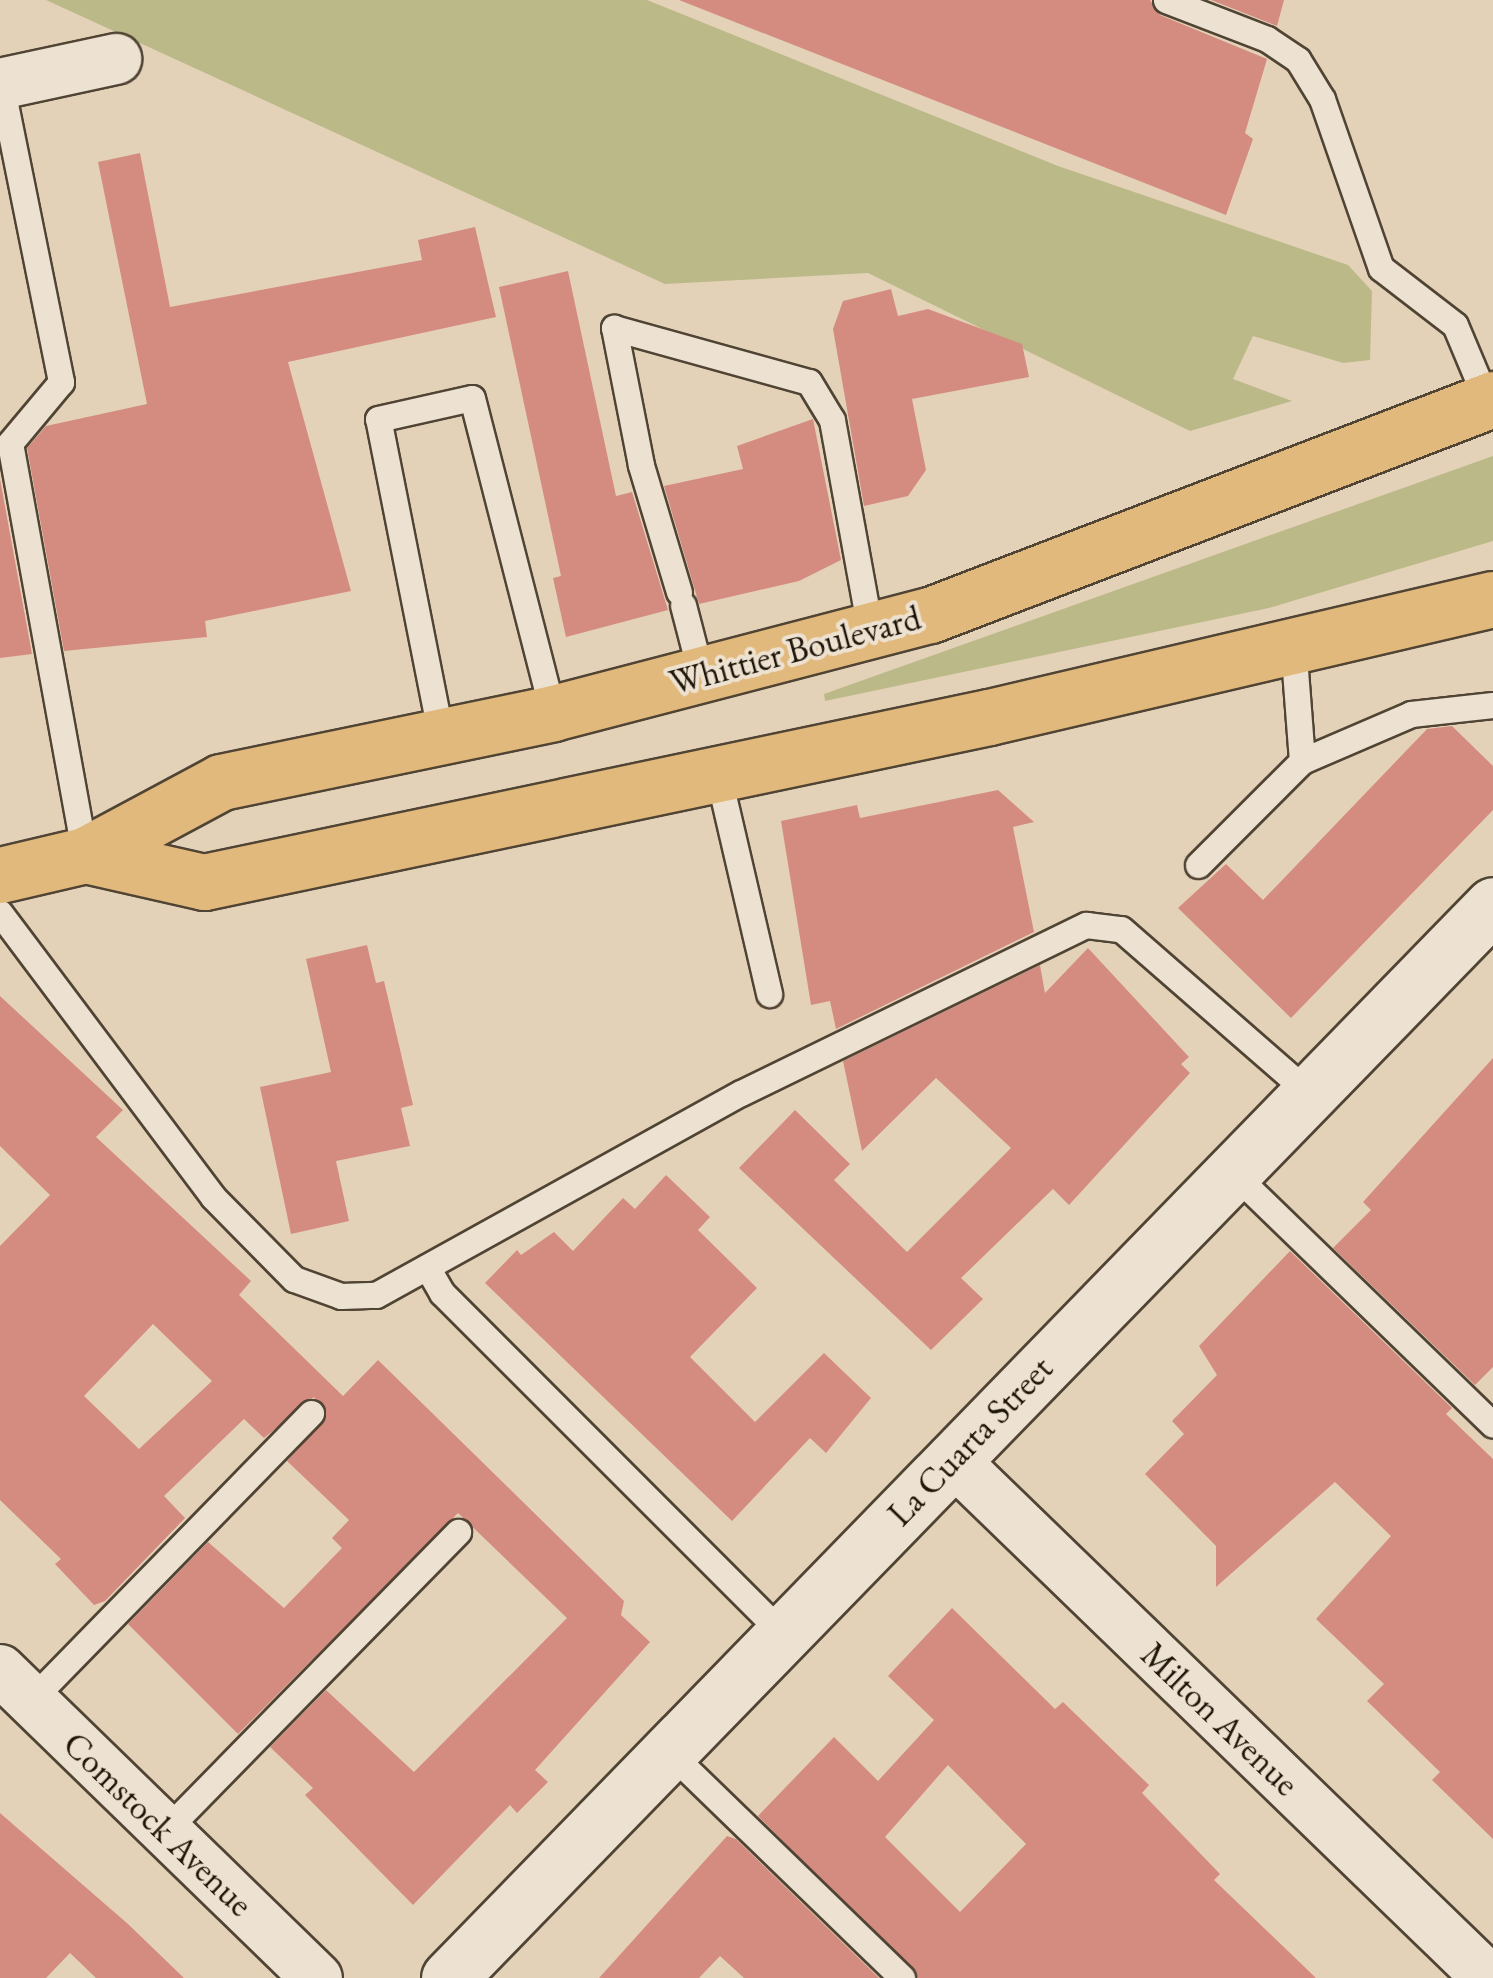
<!DOCTYPE html>
<html>
<head>
<meta charset="utf-8">
<style>
	body { margin:0 }
	#map { position:relative; width:1493px; height:1978px; overflow:hidden; background:#e4d2b8; font-family:"EB Garamond",serif }
	div>[style] { position:absolute }
	[style*='--x'] { left:calc(var(--x)*1px); top:calc(var(--y)*1px); width:calc(var(--w)*1px); rotate:calc(var(--a)*1deg) }
	.green>* { inset:0; background:#bcb989 }
	.building>* { inset:0; background:#d58c80 }
	.roads { filter:drop-shadow(2px 0 #504434) drop-shadow(-2px 0 #504434) drop-shadow(0 2px #504434) drop-shadow(0 -2px #504434) }
	.service>* { height:25px; margin:-12.5px; padding:0 12.5px; transform-origin:12.5px; border-radius:12.5px; background:#ede2d1 }
	.minor>* { height:50px; margin:-25px; padding:0 25px; transform-origin:25px; border-radius:25px; background:#ede2d1 }
	.tertiary>* { height:55px; margin:-27.5px; padding:0 27.5px; transform-origin:27.5px; border-radius:27.5px; background:#ede2d1 }
	.primary>* { height:55px; margin:-27.5px; padding:0 27.5px; transform-origin:27.5px; border-radius:27.5px; background:#e2b97c }
	span { translate:-50% -50%; white-space:nowrap; text-align:center; line-height:1.15; -webkit-text-stroke:8px #ede2d1; paint-order:stroke }
	.street-label { font-size:35px; color:#1e1508 }
</style>
</head>
<body>
<div id="map">
	<div class="green">
		<div style="clip-path:polygon(46px 0,647px 0,1058px 166px,1348px 265px,1372px 291px,1370px 360px,1343px 363px,1253px 336px,1233px 379px,1292px 401px,1190px 431px,868px 273px,665px 284px)"></div>
		<div style="clip-path:polygon(1493px 456px,1493px 541px,1269px 608px,825px 701px,824px 694px)"></div>
	</div>
	<div class="building">
		<div style="clip-path:polygon(679px 0,1150px 0,1160px 15px,1267px 59px,1245px 133px,1253px 139px,1226px 215px)"></div>
		<div style="clip-path:polygon(1211px 0,1284px 0,1277px 26px)"></div>
		<div style="clip-path:polygon(140px 153px,170px 307px,422px 260px,418px 240px,475px 227px,496px 317px,288px 362px,351px 591px,205px 621px,207px 637px,64px 651px,27px 448px,46px 426px,147px 404px,98px 162px)"></div>
		<div style="clip-path:polygon(568px 271px,616px 496px,632px 492px,668px 610px,566px 637px,553px 578px,561px 576px,499px 287px)"></div>
		<div style="clip-path:polygon(891px 289px,898px 316px,928px 309px,1022px 344px,1029px 377px,912px 399px,926px 470px,908px 496px,864px 506px,833px 329px,843px 301px)"></div>
		<div style="clip-path:polygon(813px 419px,841px 560px,799px 581px,699px 604px,664px 486px,743px 469px,737px 446px)"></div>
		<div style="clip-path:polygon(0 479px,32px 654px,0 658px)"></div>
		<div style="clip-path:polygon(1452px 726px,1493px 766px,1493px 810px,1291px 1018px,1178px 908px,1226px 864px,1263px 900px,1427px 729px)"></div>
		<div style="clip-path:polygon(998px 790px,1034px 822px,1013px 827px,1034px 932px,836px 1029px,830px 1001px,811px 1005px,781px 821px,857px 805px,860px 818px)"></div>
		<div style="clip-path:polygon(367px 945px,376px 983px,384px 981px,413px 1105px,401px 1108px,410px 1146px,336px 1161px,349px 1221px,291px 1234px,260px 1087px,331px 1072px,306px 959px)"></div>
		<div style="clip-path:polygon(1088px 948px,1189px 1057px,1181px 1064px,1190px 1073px,1069px 1205px,1053px 1189px,961px 1278px,983px 1299px,931px 1350px,739px 1168px,795px 1110px,850px 1164px,834px 1180px,907px 1252px,1011px 1148px,936px 1078px,862px 1151px,843px 1061px,1040px 965px,1045px 993px)"></div>
		<div style="clip-path:polygon(evenodd,0 996px,123px 1110px,96px 1137px,251px 1281px,239px 1295px,343px 1396px,378px 1360px,624px 1601px,621px 1615px,650px 1642px,535px 1770px,548px 1782px,517px 1813px,510px 1805px,413px 1905px,305px 1795px,313px 1788px,270px 1747px,326px 1690px,414px 1772px,567px 1618px,458px 1513px,238px 1734px,128px 1624px,208px 1542px,284px 1608px,342px 1548px,332px 1538px,349px 1520px,287px 1461px,326px 1418px,314px 1397px,264px 1438px,244px 1419px,164px 1496px,185px 1518px,105px 1601px,94px 1605px,55px 1564px,61px 1559px,0 1500px,0 1246px,50px 1195px,0 1146px,0 996px,153px 1324px,212px 1381px,139px 1449px,84px 1396px,153px 1324px)"></div>
		<div style="clip-path:polygon(1493px 1058px,1493px 1367px,1475px 1385px,1333px 1248px,1371px 1210px,1363px 1202px)"></div>
		<div style="clip-path:polygon(666px 1175px,710px 1217px,698px 1230px,757px 1288px,690px 1357px,755px 1422px,824px 1353px,871px 1398px,826px 1453px,810px 1438px,732px 1521px,485px 1283px,517px 1250px,521px 1255px,554px 1232px,573px 1251px,623px 1198px,635px 1209px)"></div>
		<div style="clip-path:polygon(1290px 1251px,1452px 1408px,1446px 1414px,1493px 1459px,1493px 1839px,1432px 1780px,1440px 1772px,1367px 1701px,1384px 1684px,1316px 1619px,1391px 1536px,1335px 1482px,1216px 1587px,1216px 1546px,1145px 1474px,1184px 1434px,1172px 1421px,1217px 1375px,1199px 1346px)"></div>
		<div style="clip-path:polygon(evenodd,952px 1608px,1055px 1709px,1063px 1702px,1149px 1785px,1142px 1793px,1220px 1874px,1214px 1880px,1316px 1978px,918px 1978px,758px 1816px,834px 1737px,878px 1781px,934px 1720px,888px 1676px,952px 1608px,948px 1765px,1026px 1844px,960px 1912px,885px 1837px,948px 1765px)"></div>
		<div style="clip-path:polygon(0 1813px,128px 1924px,184px 1978px,96px 1978px,70px 1953px,46px 1978px,0 1978px)"></div>
		<div style="clip-path:polygon(727px 1836px,736px 1839px,879px 1978px,744px 1978px,720px 1956px,699px 1978px,599px 1978px)"></div>
	</div>
	<div class="roads">
		<div class="service">
			<div style="--x:1166;--y:0;--w:108;--a:21.1"></div>
			<div style="--x:1267;--y:39;--w:37;--a:34"></div>
			<div style="--x:1298;--y:60;--w:46;--a:58.4"></div>
			<div style="--x:1322;--y:99;--w:179;--a:70.8"></div>
			<div style="--x:1381;--y:268;--w:93;--a:37.6"></div>
			<div style="--x:1455;--y:325;--w:82;--a:67.2"></div>
			<div style="--x:1;--y:84;--w:304;--a:78.6"></div>
			<div style="--x:61;--y:382;--w:80;--a:129.9"></div>
			<div style="--x:10;--y:443;--w:419;--a:79.7"></div>
			<div style="--x:679;--y:592;--w:133;--a:-106.7"></div>
			<div style="--x:641;--y:465;--w:140;--a:-101.1"></div>
			<div style="--x:614;--y:328;--w:202;--a:15.5"></div>
			<div style="--x:809;--y:382;--w:44;--a:58.8"></div>
			<div style="--x:832;--y:420;--w:213;--a:79.7"></div>
			<div style="--x:683;--y:605;--w:71;--a:75.4"></div>
			<div style="--x:441;--y:736;--w:323;--a:-101.2"></div>
			<div style="--x:378;--y:419;--w:96;--a:-12.6"></div>
			<div style="--x:472;--y:398;--w:325;--a:75.6"></div>
			<div style="--x:1302;--y:761;--w:119;--a:-23.3"></div>
			<div style="--x:1411;--y:714;--w:82;--a:-6.3"></div>
			<div style="--x:718;--y:774;--w:226;--a:76.9"></div>
			<div style="--x:1198;--y:865;--w:147;--a:-45"></div>
			<div style="--x:1302;--y:761;--w:117;--a:-94.4"></div>
			<div style="--x:0;--y:913;--w:355;--a:53.1"></div>
			<div style="--x:213;--y:1197;--w:115;--a:45.4"></div>
			<div style="--x:294;--y:1279;--w:50;--a:19.9"></div>
			<div style="--x:341;--y:1296;--w:35;--a:-2"></div>
			<div style="--x:376;--y:1295;--w:417;--a:-29"></div>
			<div style="--x:741;--y:1093;--w:384;--a:-26"></div>
			<div style="--x:1086;--y:925;--w:35;--a:7"></div>
			<div style="--x:1121;--y:929;--w:249;--a:41.1"></div>
			<div style="--x:1232;--y:1172;--w:363;--a:44.1"></div>
			<div style="--x:427;--y:1267;--w:30;--a:60"></div>
			<div style="--x:442;--y:1293;--w:482;--a:45"></div>
			<div style="--x:31;--y:1700;--w:401;--a:-45.7"></div>
			<div style="--x:668;--y:1751;--w:326;--a:44.1"></div>
			<div style="--x:165;--y:1831;--w:419;--a:-45.6"></div>
		</div>
		<div class="minor">
			<div style="--x:0;--y:84;--w:119;--a:-12.2"></div>
			<div style="--x:952;--y:1459;--w:746;--a:44.08"></div>
			<div style="--x:0;--y:1670;--w:442;--a:44.2"></div>
		</div>
		<div class="tertiary">
			<div style="--x:449;--y:1978;--w:1497;--a:-45.78"></div>
		</div>
		<div class="primary">
			<div style="--x:85;--y:855;--w:122;--a:12.8"></div>
			<div style="--x:204;--y:882;--w:802;--a:-11.87"></div>
			<div style="--x:989;--y:717;--w:518;--a:-13.18"></div>
			<div style="--x:0;--y:875;--w:87;--a:-13.2"></div>
			<div style="--x:85;--y:855;--w:154;--a:-28.2"></div>
			<div style="--x:221;--y:782;--w:339;--a:-11.7"></div>
			<div style="--x:553;--y:713;--w:390;--a:-14.6"></div>
			<div style="--x:930;--y:615;--w:603;--a:-20.99"></div>
		</div>
	</div>
	<div class="street-label">
		<span style="left:795px;top:650px;rotate:-15deg">Whittier Boulevard</span>
		<span style="left:970px;top:1441px;rotate:-46deg">La Cuarta Street</span>
		<span style="left:1220px;top:1719px;rotate:44deg">Milton Avenue</span>
		<span style="left:158px;top:1824px;rotate:44deg">Comstock Avenue</span>
	</div>
</div>
</body>
</html>
